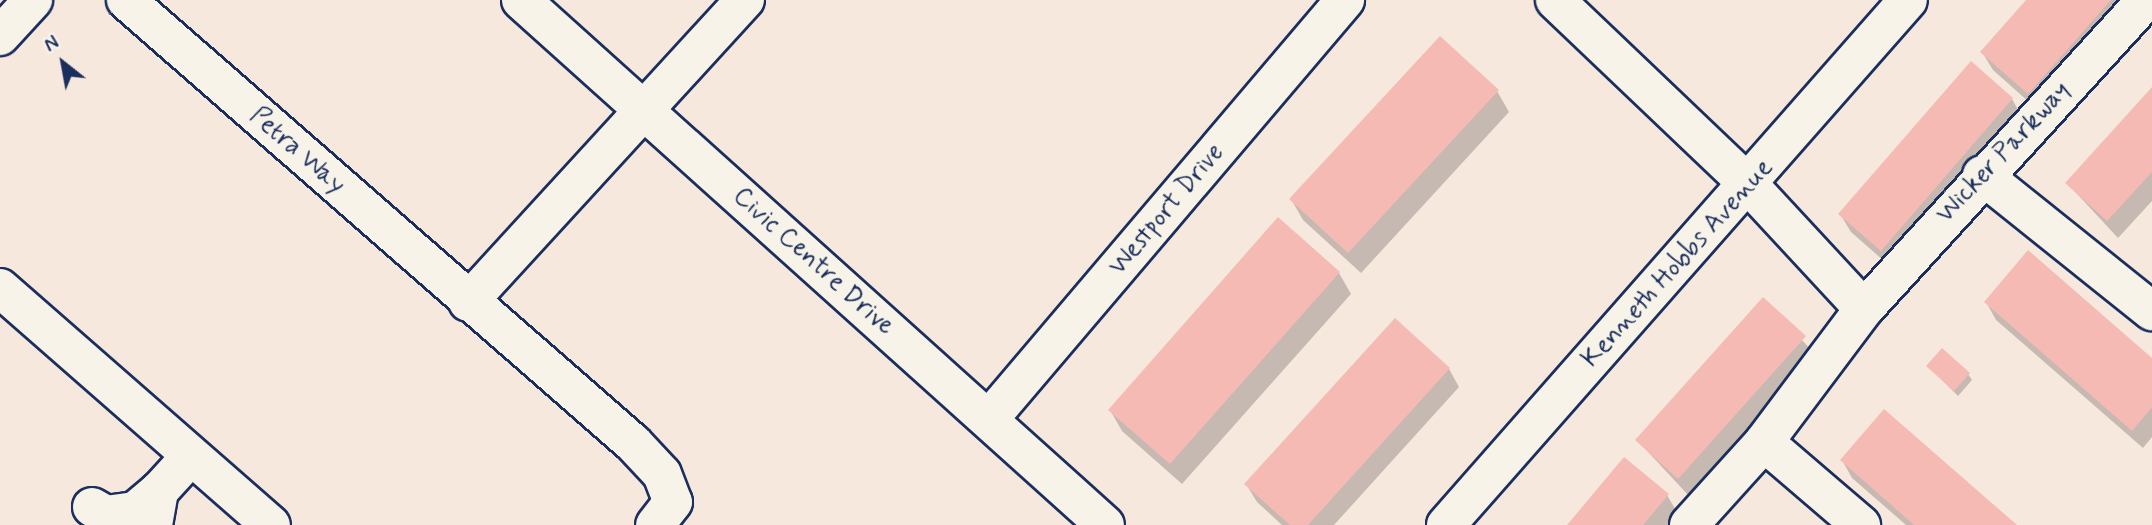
<!DOCTYPE html>
<html>
<head>
<meta charset="utf-8">
<style>
	body { margin:0 }
	#map { position:relative; width:2152px; height:525px; overflow:hidden; background:#f7e8de; font-family:Mynerve,sans-serif }
	div>[style] { position:absolute }
	[style*='--x'] { left:calc(var(--x)*1px); top:calc(var(--y)*1px); width:calc(var(--w)*1px); rotate:calc(var(--a)*1deg) }
	.shadow>* { inset:0; background:#0003 }
	.building>* { inset:0; background:#f6bab4 }
	.roads { filter:drop-shadow(2px 0 #1b2f5e) drop-shadow(-2px 0 #1b2f5e) drop-shadow(0 2px #1b2f5e) drop-shadow(0 -2px #1b2f5e) }
	.minor>* { height:38px; margin:-19px; padding:0 19px; transform-origin:19px; border-radius:19px; background:#f7f3e8 }
	span { translate:-50% -50%; white-space:nowrap; text-align:center; line-height:1.15; -webkit-text-stroke:6px #f7f3e8; paint-order:stroke }
	.street-label { font-size:26px; color:#1b2f5e }
	.north { position:absolute; left:28px; top:28px; width:70px; height:70px; -webkit-text-stroke:5px #f7f3e8; paint-order:stroke; rotate:329deg; font-size:19px; font-weight:700; line-height:28px; text-align:center; color:#1b2f5e }
	.north::after { content:''; display:block; margin:auto; width:24px; height:32px; background:#1b2f5e; clip-path:polygon(50% 0,100% 100%,50% 72%,0 100%) }
</style>
</head>
<body>
<div id="map">
	<div class="shadow">
		<div style="clip-path:polygon(2028px 0,2137px 0,2039px 111px,1993px 70px,1982px 52px)"></div>
		<div style="clip-path:polygon(2152px 90px,2152px 201px,2118px 238px,2067px 183px)"></div>
		<div style="clip-path:polygon(1497px 91px,1509px 112px,1361px 273px,1303px 220px,1291px 199px)"></div>
		<div style="clip-path:polygon(2012px 99px,2022px 117px,1892px 268px,1851px 232px,1840px 214px)"></div>
		<div style="clip-path:polygon(1339px 273px,1351px 294px,1182px 484px,1122px 431px,1110px 410px)"></div>
		<div style="clip-path:polygon(1763px 299px,1816px 355px,1689px 496px,1637px 440px)"></div>
		<div style="clip-path:polygon(1986px 302px,2152px 361px,2152px 437px,2143px 448px,1996px 320px)"></div>
		<div style="clip-path:polygon(1928px 366px,1968px 374px,1972px 380px,1958px 396px)"></div>
		<div style="clip-path:polygon(1449px 369px,1459px 387px,1334px 525px,1282px 525px,1257px 502px,1246px 484px)"></div>
		<div style="clip-path:polygon(1842px 460px,2015px 525px,1906px 525px,1852px 478px)"></div>
		<div style="clip-path:polygon(1667px 495px,1678px 514px,1668px 525px,1569px 525px)"></div>
	</div>
	<div class="building">
		<div style="clip-path:polygon(2026px 0,2111px 0,2028px 94px,1980px 52px)"></div>
		<div style="clip-path:polygon(1440px 36px,1499px 90px,1348px 253px,1289px 199px)"></div>
		<div style="clip-path:polygon(1971px 61px,2013px 98px,1881px 251px,1838px 214px)"></div>
		<div style="clip-path:polygon(2152px 87px,2152px 172px,2107px 221px,2065px 183px)"></div>
		<div style="clip-path:polygon(1278px 217px,1340px 272px,1170px 464px,1108px 410px)"></div>
		<div style="clip-path:polygon(2028px 250px,2152px 358px,2152px 407px,2132px 431px,1984px 302px)"></div>
		<div style="clip-path:polygon(1763px 297px,1806px 336px,1678px 479px,1635px 440px)"></div>
		<div style="clip-path:polygon(1395px 318px,1450px 368px,1308px 525px,1290px 525px,1244px 484px)"></div>
		<div style="clip-path:polygon(1942px 348px,1970px 373px,1954px 391px,1926px 366px)"></div>
		<div style="clip-path:polygon(1884px 409px,2017px 525px,1914px 525px,1840px 460px)"></div>
		<div style="clip-path:polygon(1624px 457px,1669px 494px,1643px 525px,1567px 525px)"></div>
	</div>
	<div class="roads">
		<div class="minor">
			<div style="--x:126;--y:0;--w:673;--a:41.15"></div>
			<div style="--x:633;--y:443;--w:42;--a:46.9"></div>
			<div style="--x:662;--y:474;--w:30;--a:69"></div>
			<div style="--x:673;--y:502;--w:29;--a:128"></div>
			<div style="--x:521;--y:0;--w:785;--a:41.95"></div>
			<div style="--x:1555;--y:0;--w:268;--a:43.6"></div>
			<div style="--x:1749;--y:185;--w:169;--a:47.2"></div>
			<div style="--x:0;--y:36;--w:49;--a:-47.5"></div>
			<div style="--x:1982;--y:175;--w:218;--a:38.7"></div>
			<div style="--x:0;--y:288;--w:360;--a:41.2"></div>
			<div style="--x:468;--y:302;--w:410;--a:-47.5"></div>
			<div style="--x:989;--y:419;--w:550;--a:-49.65"></div>
			<div style="--x:1764;--y:442;--w:128;--a:40.6"></div>
			<div style="--x:92;--y:507;--w:16;--a:30"></div>
			<div style="--x:106;--y:515;--w:29;--a:-8"></div>
			<div style="--x:135;--y:511;--w:31;--a:-40"></div>
			<div style="--x:153;--y:525;--w:35;--a:-80"></div>
			<div style="--x:159;--y:491;--w:47;--a:-47.6"></div>
			<div style="--x:1446;--y:525;--w:699;--a:-48.65"></div>
			<div style="--x:1689;--y:525;--w:112;--a:-47.9"></div>
			<div style="--x:1764;--y:442;--w:166;--a:-53.1"></div>
			<div style="--x:1864;--y:309;--w:418;--a:-47.6"></div>
		</div>
	</div>
	<div class="street-label">
		<span style="left:297px;top:151px;rotate:41deg">Petra Way</span>
		<span style="left:2004px;top:153px;rotate:-47deg">Wicker Parkway</span>
		<span style="left:1167px;top:210px;rotate:-50deg">Westport Drive</span>
		<span style="left:813px;top:262px;rotate:42deg">Civic Centre Drive</span>
		<span style="left:1678px;top:264px;rotate:-48deg">Kenneth Hobbs Avenue</span>
	</div>
	<div class="north">N</div>
</div>
</body>
</html>
